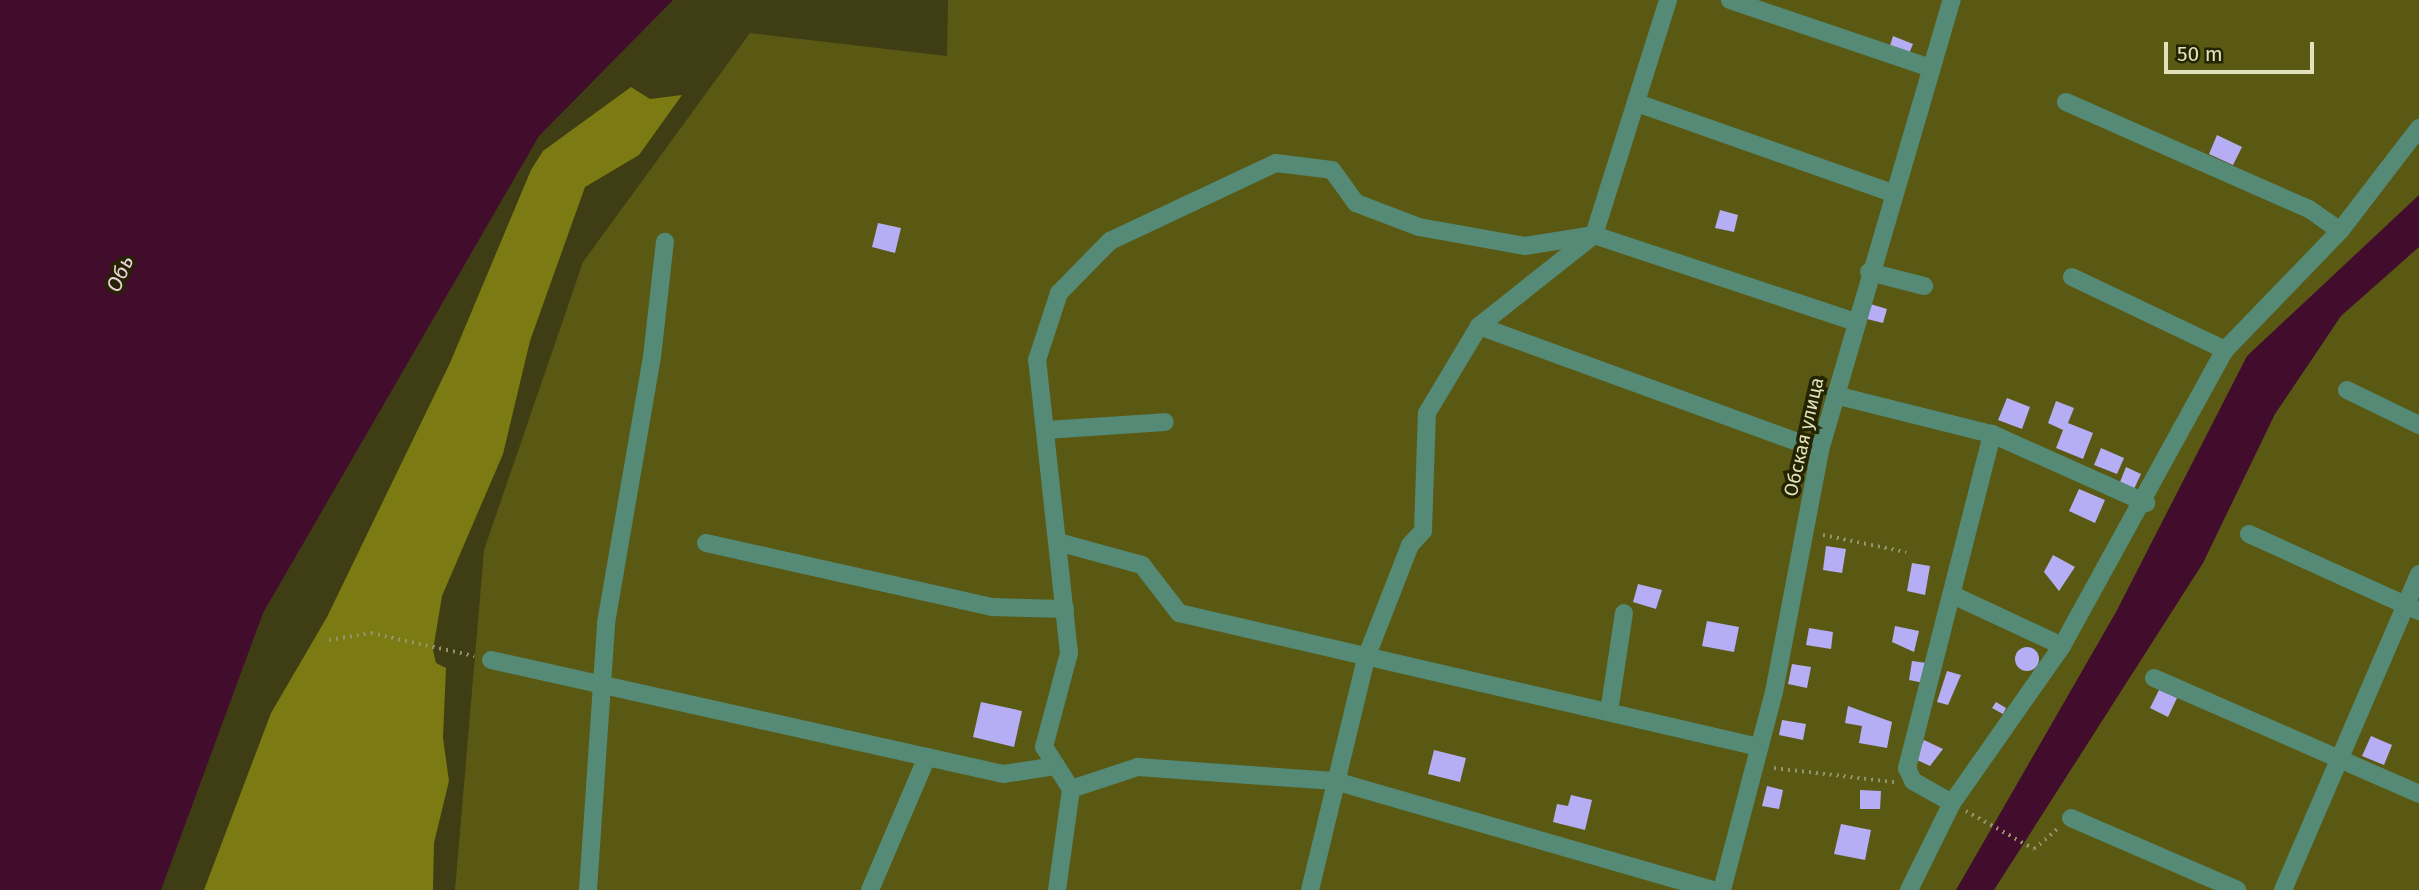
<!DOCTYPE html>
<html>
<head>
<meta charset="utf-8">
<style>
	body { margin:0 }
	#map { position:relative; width:2419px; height:890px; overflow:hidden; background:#3e3d14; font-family:"Fira Sans",sans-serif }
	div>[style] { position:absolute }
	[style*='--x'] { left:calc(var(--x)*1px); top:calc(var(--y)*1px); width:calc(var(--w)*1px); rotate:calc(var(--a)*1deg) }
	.green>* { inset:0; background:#595914 }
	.forest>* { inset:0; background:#7c7a12 }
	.water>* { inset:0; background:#420d2c }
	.building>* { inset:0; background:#b5aef5 }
	.round { border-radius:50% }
	.path>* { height:3.5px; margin-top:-1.75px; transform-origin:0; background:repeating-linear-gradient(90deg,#93936c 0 2px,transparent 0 7px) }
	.minor>* { height:18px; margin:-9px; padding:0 9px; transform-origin:9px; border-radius:9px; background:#548a76 }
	span { translate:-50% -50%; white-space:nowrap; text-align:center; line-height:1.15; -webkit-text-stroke:7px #242403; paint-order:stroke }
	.street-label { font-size:19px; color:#e1e2bc }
	.water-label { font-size:21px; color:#eed2de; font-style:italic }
	.scale { position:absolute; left:2164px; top:42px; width:150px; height:32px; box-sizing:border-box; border:4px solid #e1e2bc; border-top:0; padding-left:9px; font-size:21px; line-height:24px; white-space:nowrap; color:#e1e2bc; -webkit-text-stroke:5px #242403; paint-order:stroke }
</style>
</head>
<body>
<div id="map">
	<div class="green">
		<div style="clip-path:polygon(948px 0,2419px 0,2419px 890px,455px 890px,484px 550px,583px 262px,750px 33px,947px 56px)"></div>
	</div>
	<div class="forest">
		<div style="clip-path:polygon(631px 87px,650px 99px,682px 95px,639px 155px,585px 187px,530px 341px,503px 454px,442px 596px,433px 650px,436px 663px,446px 668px,443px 738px,449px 781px,434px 843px,433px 890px,204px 890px,271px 713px,327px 617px,450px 363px,531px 170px,543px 151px)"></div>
	</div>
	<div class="water">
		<div style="clip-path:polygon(0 0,673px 0,539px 136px,263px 613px,161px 890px,0 890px)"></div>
		<div style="clip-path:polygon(2419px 195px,2419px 247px,2341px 316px,2275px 414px,2203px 563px,1994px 890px,1956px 890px,2116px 612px,2247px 356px)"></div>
	</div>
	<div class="building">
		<div style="clip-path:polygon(1893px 36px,1913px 44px,1908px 56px,1889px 49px)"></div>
		<div style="clip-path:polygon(2217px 135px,2242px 147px,2233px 165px,2209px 154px)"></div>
		<div style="clip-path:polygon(1720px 210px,1738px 215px,1734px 232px,1715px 228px)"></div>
		<div style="clip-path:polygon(878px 223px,901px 228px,895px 253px,872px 247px)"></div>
		<div style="clip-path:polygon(1867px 303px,1887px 309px,1883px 323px,1863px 318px)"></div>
		<div style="clip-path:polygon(2007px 398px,2030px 407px,2022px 429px,1998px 420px)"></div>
		<div style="clip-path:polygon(2056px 401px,2074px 408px,2068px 423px,2093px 433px,2083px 459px,2056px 448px,2063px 430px,2048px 423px)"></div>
		<div style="clip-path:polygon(2101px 448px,2124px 458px,2117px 474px,2094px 465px)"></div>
		<div style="clip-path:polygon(2126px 467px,2141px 474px,2134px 489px,2120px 482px)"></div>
		<div style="clip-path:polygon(2079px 489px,2105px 500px,2095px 523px,2069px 511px)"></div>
		<div style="clip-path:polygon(1826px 546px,1846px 549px,1842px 573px,1823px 570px)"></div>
		<div style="clip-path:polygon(2053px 555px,2075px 567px,2059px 591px,2044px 572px)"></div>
		<div style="clip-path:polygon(1912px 563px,1930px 566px,1925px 595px,1907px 591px)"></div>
		<div style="clip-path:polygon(1638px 584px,1662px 590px,1656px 609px,1633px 602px)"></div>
		<div style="clip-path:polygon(1707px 621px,1739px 627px,1734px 652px,1702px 646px)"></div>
		<div style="clip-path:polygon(1895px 626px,1919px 631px,1914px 652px,1892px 642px)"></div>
		<div style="clip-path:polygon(1809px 628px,1833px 632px,1831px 649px,1806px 645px)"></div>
		<div class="round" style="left:2015px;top:647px;width:24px;height:24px"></div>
		<div style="clip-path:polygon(1912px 661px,1927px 663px,1924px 683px,1909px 680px)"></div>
		<div style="clip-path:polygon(1792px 664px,1811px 667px,1807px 688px,1788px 684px)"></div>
		<div style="clip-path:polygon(1947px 671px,1961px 675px,1948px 705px,1937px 702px)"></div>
		<div style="clip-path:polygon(2159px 690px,2177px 698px,2168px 717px,2150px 708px)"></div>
		<div style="clip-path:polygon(981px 702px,1022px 711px,1014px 747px,973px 737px)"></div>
		<div style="clip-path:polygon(1996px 702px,2006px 708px,2003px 714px,1992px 708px)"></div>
		<div style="clip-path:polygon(1848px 706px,1892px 722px,1887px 748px,1859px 743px,1862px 726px,1845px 723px)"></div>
		<div style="clip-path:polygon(1782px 720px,1806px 724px,1803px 740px,1779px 735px)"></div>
		<div style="clip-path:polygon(2371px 736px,2392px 745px,2384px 765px,2362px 756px)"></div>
		<div style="clip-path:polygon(1924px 740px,1943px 749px,1930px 766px,1915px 759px)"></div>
		<div style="clip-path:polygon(1434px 750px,1466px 758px,1460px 782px,1428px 774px)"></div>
		<div style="clip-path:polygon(1767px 786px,1783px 790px,1779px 809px,1762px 806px)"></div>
		<div style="clip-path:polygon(1860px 790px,1881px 791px,1880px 809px,1860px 809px)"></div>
		<div style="clip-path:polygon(1571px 795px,1592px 800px,1585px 830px,1553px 822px,1557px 804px,1568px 806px)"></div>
		<div style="clip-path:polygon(1841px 824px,1871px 830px,1865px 860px,1834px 854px)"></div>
	</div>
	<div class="path">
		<div style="--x:1823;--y:535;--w:85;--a:11.6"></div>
		<div style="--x:329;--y:640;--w:43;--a:-9.5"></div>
		<div style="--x:371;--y:633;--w:106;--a:12.6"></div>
		<div style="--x:1774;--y:768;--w:121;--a:6.7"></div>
		<div style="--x:1966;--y:811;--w:78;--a:29.2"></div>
		<div style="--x:2034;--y:849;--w:30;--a:-41"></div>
	</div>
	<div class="minor">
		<div style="--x:1730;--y:0;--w:212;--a:18.7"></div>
		<div style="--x:2066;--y:102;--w:266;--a:23.8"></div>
		<div style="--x:2309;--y:209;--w:38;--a:35"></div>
		<div style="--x:2340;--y:231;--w:130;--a:-52.5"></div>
		<div style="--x:1637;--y:103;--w:270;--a:19.4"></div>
		<div style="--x:1869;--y:272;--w:57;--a:14.3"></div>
		<div style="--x:2072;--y:277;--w:170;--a:25.5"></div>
		<div style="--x:1479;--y:326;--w:363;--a:20"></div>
		<div style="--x:2347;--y:390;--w:80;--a:25.9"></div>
		<div style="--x:1835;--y:395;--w:162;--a:14"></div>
		<div style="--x:1992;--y:434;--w:169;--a:24.1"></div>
		<div style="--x:1046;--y:430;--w:119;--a:-3.8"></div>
		<div style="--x:2249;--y:534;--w:187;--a:24.4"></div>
		<div style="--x:1058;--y:542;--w:87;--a:15.3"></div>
		<div style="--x:1142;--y:565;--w:61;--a:52.4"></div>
		<div style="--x:1179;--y:613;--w:595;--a:13.01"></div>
		<div style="--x:706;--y:543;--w:293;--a:12.6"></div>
		<div style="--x:992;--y:607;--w:73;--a:1.6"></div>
		<div style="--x:1955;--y:596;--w:118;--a:25"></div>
		<div style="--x:491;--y:660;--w:525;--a:12.55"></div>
		<div style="--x:1003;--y:774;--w:54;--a:-8.6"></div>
		<div style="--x:2154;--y:678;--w:289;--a:23.6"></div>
		<div style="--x:1609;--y:712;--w:100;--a:-81.4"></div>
		<div style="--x:1071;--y:789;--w:71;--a:-18.2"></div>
		<div style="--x:1138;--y:767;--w:197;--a:4.1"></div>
		<div style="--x:1335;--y:781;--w:393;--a:16.1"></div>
		<div style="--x:1952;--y:803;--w:192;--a:-55"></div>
		<div style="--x:2062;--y:646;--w:338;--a:-61.2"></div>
		<div style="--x:2225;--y:350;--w:165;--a:-46"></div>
		<div style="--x:2071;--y:818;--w:181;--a:23.4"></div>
		<div style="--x:588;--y:890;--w:268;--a:-86.1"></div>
		<div style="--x:606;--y:623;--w:270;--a:-80.2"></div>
		<div style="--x:652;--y:357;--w:116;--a:-83.6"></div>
		<div style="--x:870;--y:890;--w:145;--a:-66.8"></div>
		<div style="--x:1057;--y:890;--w:102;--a:-82.1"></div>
		<div style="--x:1071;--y:789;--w:50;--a:-122.7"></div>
		<div style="--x:1044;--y:747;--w:97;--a:-75.1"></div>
		<div style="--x:1069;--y:653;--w:295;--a:-96.2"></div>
		<div style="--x:1037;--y:360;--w:71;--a:-71.8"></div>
		<div style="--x:1059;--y:293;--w:73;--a:-45.6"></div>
		<div style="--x:1110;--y:241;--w:183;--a:-25.2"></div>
		<div style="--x:1276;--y:163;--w:56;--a:7.1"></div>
		<div style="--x:1332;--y:170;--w:41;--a:54"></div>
		<div style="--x:1356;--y:203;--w:67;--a:20.9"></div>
		<div style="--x:1419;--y:227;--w:108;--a:10.2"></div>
		<div style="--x:1525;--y:246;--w:70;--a:-9.1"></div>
		<div style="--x:1594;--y:235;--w:275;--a:18.4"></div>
		<div style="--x:1310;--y:890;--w:239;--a:-76.4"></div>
		<div style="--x:1366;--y:658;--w:121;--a:-68.7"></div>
		<div style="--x:1410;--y:545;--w:19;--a:-47"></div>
		<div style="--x:1423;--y:531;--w:118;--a:-88.1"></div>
		<div style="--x:1427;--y:413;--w:101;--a:-59.1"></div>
		<div style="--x:1479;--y:326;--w:147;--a:-38.4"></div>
		<div style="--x:1594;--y:235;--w:246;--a:-72.5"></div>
		<div style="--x:1722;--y:890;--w:205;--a:-75.3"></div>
		<div style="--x:1774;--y:692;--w:246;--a:-79.2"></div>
		<div style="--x:1820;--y:450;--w:469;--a:-73.7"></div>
		<div style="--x:1909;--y:890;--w:97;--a:-63.7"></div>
		<div style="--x:1952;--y:803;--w:45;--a:-150.6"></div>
		<div style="--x:1913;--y:781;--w:14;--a:-115"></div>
		<div style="--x:1907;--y:768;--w:345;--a:-75.7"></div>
		<div style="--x:2283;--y:890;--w:344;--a:-66.7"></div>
	</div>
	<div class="street-label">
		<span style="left:1804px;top:437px;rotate:-77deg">Обская улица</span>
	</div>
	<div class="water-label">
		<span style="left:120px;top:274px;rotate:-66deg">Обь</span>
	</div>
	<div class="scale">50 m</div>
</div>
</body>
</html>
